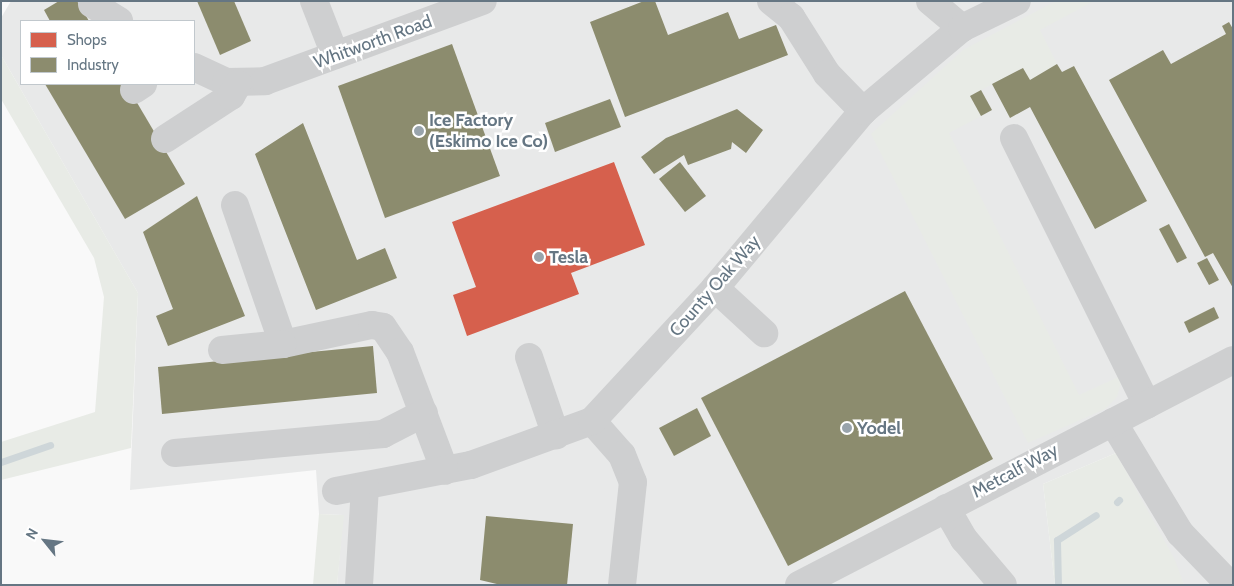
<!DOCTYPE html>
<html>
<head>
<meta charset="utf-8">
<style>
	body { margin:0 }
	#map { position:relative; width:1234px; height:586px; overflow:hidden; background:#f9f9f9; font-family:Cabin,sans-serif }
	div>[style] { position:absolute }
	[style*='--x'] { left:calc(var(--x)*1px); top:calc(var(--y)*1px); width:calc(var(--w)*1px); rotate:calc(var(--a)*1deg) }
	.built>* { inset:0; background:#e8e9e9 }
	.green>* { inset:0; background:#e8ebe6 }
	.shops>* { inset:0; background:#d6604d }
	.industry>* { inset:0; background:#8c8c6e }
	.stream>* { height:7px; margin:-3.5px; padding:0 3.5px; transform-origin:3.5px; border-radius:3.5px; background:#ced6d9 }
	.minor>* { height:28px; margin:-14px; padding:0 14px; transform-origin:14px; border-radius:14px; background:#cecfd0 }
	.dots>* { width:14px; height:14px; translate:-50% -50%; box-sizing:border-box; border:2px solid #fff; border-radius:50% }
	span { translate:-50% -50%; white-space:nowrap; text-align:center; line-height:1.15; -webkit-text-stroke:5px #fff; paint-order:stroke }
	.street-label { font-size:18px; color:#657683 }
	.poi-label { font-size:18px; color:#657683; font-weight:700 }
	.left { translate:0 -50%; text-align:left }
	.frame { position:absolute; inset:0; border:2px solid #657683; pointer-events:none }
	.legend { position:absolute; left:20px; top:20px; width:175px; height:65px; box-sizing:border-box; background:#fff; border:1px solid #c1c8cd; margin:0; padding:6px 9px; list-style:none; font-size:15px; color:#657683 }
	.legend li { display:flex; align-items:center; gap:10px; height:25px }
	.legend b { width:25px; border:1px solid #c1c8cd }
	.north { position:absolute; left:20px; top:516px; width:50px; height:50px; -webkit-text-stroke:4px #fff; paint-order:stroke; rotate:299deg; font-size:14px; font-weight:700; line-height:20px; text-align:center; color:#657683 }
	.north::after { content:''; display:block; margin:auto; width:18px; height:22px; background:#657683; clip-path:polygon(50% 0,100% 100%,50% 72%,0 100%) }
</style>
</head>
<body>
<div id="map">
	<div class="built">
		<div style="clip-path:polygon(evenodd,11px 1px,1233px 1px,1233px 585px,1184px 585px,1116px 453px,1043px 484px,1055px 585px,337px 585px,343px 515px,319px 514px,316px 470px,130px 490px,138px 293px,1px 55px,1px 18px,11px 1px,21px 21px,194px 21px,194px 84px,21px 84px,21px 21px)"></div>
	</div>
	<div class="green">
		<div style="clip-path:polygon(1056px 1px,1094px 1px,1040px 30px,1057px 64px,1030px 80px,1022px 68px,970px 96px,981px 116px,949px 133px,1079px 395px,1123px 375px,1117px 397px,1105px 409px,1028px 443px,871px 134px,963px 50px)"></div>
		<div style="clip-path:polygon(1px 55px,138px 293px,131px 448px,1px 480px,1px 442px,95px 412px,104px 297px,94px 258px,1px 99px)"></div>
		<div style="clip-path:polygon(1116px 453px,1175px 560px,1184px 585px,1055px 585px,1043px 484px)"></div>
		<div style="clip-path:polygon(319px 514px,344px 515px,337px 585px,313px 585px)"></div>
	</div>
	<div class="shops">
		<div style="clip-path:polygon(614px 162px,645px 245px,571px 273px,579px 294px,467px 336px,453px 295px,476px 287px,452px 222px)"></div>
	</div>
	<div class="industry">
		<div style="clip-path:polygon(59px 1px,77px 1px,89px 21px,50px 21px,44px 10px)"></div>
		<div style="clip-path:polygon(197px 1px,234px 1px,251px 41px,220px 55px)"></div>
		<div style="clip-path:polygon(644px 1px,655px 1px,668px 35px,728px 12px,739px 39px,776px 25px,788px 55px,625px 117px,590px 22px)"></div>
		<div style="clip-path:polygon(1229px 22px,1233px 29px,1233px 288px,1213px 253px,1205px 257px,1109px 80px,1163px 50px,1171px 64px,1226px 34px,1222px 26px)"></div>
		<div style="clip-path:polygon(452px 44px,500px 176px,385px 218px,338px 86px)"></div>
		<div style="clip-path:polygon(1057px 64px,1062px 72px,1074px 66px,1147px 201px,1095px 229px,1030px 107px,1010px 118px,992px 84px,1023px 68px,1030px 80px)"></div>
		<div style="clip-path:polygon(45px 84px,126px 84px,185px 184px,125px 219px)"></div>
		<div style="clip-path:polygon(981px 90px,992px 110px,981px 116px,970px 96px)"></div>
		<div style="clip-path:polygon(610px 99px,621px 127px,555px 152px,545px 123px)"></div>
		<div style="clip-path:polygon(737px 109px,763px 130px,746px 153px,732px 142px,731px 149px,688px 165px,684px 155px,654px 174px,641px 157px,666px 138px)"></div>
		<div style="clip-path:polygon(303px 123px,357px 260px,385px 248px,397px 278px,316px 310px,255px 154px)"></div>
		<div style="clip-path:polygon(680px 162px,706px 196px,685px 212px,659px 179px)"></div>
		<div style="clip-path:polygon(197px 196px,245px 316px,168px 346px,156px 316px,173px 309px,143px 232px)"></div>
		<div style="clip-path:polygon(1169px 224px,1187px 258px,1177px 263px,1159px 229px)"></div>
		<div style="clip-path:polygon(1207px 258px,1219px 280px,1209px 285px,1197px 263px)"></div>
		<div style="clip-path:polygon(905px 291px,993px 459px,788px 566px,701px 398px)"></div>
		<div style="clip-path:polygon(1214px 307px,1219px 318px,1189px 333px,1184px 322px)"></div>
		<div style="clip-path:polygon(373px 346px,377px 393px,162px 414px,158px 367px)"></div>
		<div style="clip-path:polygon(697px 408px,711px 436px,674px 456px,659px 428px)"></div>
		<div style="clip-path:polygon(486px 516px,573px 524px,567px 585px,501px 585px,480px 580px)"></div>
	</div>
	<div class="stream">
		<div style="--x:1;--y:462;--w:52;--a:-19.1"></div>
		<div style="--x:1117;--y:502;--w:3;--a:-45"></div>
		<div style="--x:1058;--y:585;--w:45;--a:-91.3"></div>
		<div style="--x:1057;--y:540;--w:46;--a:-32.7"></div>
	</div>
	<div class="minor">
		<div style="--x:314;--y:1;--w:58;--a:68.7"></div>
		<div style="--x:771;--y:1;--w:26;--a:39"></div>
		<div style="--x:791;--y:17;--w:67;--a:57.7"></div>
		<div style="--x:827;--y:74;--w:52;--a:45.8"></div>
		<div style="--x:930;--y:1;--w:42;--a:40.2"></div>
		<div style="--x:92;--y:4;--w:32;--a:32"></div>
		<div style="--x:194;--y:67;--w:35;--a:25"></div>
		<div style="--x:226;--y:82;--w:39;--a:-1"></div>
		<div style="--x:265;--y:81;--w:232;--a:-20.2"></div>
		<div style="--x:134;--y:90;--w:11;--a:-34"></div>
		<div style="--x:1014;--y:138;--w:298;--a:63.5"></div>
		<div style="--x:165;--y:139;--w:79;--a:-33.1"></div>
		<div style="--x:231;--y:96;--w:14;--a:-60"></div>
		<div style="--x:235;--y:205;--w:147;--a:70.9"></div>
		<div style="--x:283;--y:344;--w:91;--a:-12.1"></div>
		<div style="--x:372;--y:325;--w:11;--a:10"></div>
		<div style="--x:383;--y:327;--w:30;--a:56"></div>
		<div style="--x:400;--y:352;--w:127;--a:69.3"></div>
		<div style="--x:715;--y:288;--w:67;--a:42.6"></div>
		<div style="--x:222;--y:350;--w:61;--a:-5.6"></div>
		<div style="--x:529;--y:357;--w:83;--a:71.1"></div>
		<div style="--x:592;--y:421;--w:45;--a:48.6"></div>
		<div style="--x:622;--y:455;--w:29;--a:68"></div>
		<div style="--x:633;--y:482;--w:104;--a:96.1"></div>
		<div style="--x:1113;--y:422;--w:130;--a:58.9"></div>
		<div style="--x:1180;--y:533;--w:72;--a:46.1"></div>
		<div style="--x:175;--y:453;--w:209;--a:-5.2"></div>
		<div style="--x:383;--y:434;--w:46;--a:-27.1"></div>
		<div style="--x:336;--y:491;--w:137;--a:-10.9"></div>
		<div style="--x:471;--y:465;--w:129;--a:-20"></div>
		<div style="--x:592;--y:421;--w:181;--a:-47.2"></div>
		<div style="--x:715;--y:288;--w:231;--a:-50.1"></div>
		<div style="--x:863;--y:111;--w:129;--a:-40"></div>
		<div style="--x:962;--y:28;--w:61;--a:-26.1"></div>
		<div style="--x:946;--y:508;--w:36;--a:60"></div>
		<div style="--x:964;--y:539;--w:60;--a:49.7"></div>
		<div style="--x:359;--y:585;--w:99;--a:-86.5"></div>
		<div style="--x:799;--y:585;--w:489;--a:-27.4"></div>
	</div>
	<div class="dots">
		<div style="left:419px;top:131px;background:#99a4ac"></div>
		<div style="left:539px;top:257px;background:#99a4ac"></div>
		<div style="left:847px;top:428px;background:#99a4ac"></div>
	</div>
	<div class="street-label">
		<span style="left:373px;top:42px;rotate:-20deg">Whitworth Road</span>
		<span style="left:715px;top:286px;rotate:-49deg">County Oak Way</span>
		<span style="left:1015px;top:471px;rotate:-28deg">Metcalf Way</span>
	</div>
	<div class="poi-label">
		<span class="left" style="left:429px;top:131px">Ice Factory<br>(Eskimo Ice Co)</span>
		<span class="left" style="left:549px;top:257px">Tesla</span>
		<span class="left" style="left:857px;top:428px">Yodel</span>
	</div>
	<div class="frame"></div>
	<ul class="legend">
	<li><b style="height:14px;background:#d6604d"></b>Shops</li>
	<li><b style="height:14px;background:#8c8c6e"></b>Industry</li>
	</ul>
	<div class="north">N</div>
</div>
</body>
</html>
